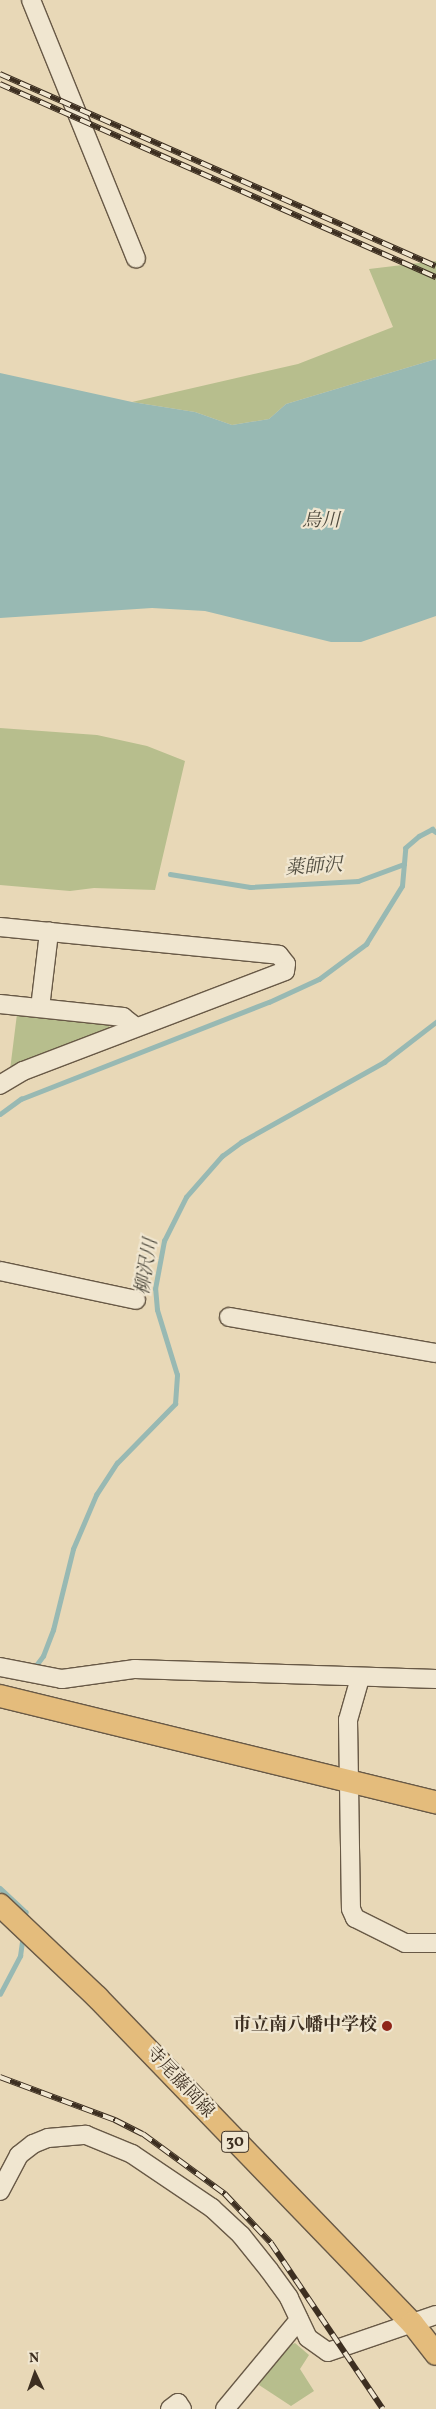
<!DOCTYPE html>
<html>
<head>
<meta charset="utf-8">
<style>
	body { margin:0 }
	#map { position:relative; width:436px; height:2409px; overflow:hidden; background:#e8d8b7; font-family:Vollkorn,"Noto Serif JP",serif }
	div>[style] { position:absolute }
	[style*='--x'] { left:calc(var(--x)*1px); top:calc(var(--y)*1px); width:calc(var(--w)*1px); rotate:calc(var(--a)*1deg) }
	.green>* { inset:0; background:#b7be8d }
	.water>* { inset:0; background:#98b9b3 }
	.stream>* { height:4.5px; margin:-2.25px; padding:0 2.25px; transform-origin:2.25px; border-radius:2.25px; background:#98b9b3 }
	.roads { filter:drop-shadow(1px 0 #685946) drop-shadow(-1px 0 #685946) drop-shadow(0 1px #685946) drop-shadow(0 -1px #685946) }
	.minor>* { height:18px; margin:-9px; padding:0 9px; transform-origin:9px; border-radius:9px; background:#f0e6d0 }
	.major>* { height:22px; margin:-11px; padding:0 11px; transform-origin:11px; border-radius:11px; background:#e4bc7c }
	.rail>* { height:5.5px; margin-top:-2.75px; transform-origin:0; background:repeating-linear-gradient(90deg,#f0e6d0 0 11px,#3d2f21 0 22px); box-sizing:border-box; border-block:1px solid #3d2f21 }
	.dots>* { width:14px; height:14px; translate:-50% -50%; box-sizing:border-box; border:2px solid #f0e6d0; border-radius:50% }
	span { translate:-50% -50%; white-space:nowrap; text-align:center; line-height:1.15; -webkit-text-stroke:4.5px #f0e6d0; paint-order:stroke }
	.shield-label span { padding:1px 4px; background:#f0e6d0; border:1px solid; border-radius:4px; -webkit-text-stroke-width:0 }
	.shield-label { font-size:16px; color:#3d2f21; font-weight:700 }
	.poi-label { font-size:18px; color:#3d2f21; font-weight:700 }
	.right { translate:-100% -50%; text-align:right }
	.street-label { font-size:18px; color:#3d2f21 }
	.water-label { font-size:19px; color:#4f4b3e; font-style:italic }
	.north { position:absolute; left:10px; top:2349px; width:50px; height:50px; -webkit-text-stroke:4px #f0e6d0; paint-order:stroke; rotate:357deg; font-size:14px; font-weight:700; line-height:20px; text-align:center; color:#3d2f21 }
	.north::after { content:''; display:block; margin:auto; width:18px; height:22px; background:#3d2f21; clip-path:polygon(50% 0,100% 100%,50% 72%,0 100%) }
</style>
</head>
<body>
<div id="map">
	<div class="green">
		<div style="clip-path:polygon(436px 261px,436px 359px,286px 404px,269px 419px,232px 425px,195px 412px,132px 402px,298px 364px,393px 327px,369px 269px)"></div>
		<div style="clip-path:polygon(0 728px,97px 735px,147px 746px,185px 761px,155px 890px,94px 888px,70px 891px,0 885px)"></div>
		<div style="clip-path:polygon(17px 1014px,109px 1024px,110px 1030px,10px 1070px)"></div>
		<div style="clip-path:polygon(295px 2343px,309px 2355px,300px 2369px,314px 2391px,291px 2406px,259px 2385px,279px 2350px)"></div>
	</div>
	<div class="water">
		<div style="clip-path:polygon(436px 359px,436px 616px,361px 642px,331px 642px,205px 611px,152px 608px,0 618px,0 373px,132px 402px,195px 412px,232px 425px,269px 419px,286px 404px)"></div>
	</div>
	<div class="stream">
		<div style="--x:170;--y:874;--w:81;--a:9.2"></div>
		<div style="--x:250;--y:887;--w:108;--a:-3.2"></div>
		<div style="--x:358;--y:881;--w:49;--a:-20.3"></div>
		<div style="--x:0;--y:1114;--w:26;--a:-36"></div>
		<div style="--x:21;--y:1099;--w:266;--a:-21.4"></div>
		<div style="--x:269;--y:1002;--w:55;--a:-24.7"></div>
		<div style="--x:319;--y:979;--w:59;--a:-36.7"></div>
		<div style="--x:366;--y:944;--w:68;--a:-58.2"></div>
		<div style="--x:402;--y:886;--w:38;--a:-85"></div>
		<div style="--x:405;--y:848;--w:18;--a:-41"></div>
		<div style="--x:419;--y:836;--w:15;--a:-28"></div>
		<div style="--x:432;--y:829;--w:5;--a:37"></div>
		<div style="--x:34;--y:1668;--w:15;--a:-53"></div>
		<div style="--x:43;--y:1656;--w:28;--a:-69"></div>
		<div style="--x:53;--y:1630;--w:83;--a:-76.1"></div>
		<div style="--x:73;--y:1549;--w:59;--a:-66.9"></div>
		<div style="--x:96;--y:1495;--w:38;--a:-57"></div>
		<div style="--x:117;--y:1463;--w:83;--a:-45.5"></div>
		<div style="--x:175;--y:1404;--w:29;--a:-86"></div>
		<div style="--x:177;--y:1375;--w:68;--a:-107.1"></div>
		<div style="--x:157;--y:1310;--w:21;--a:-95"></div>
		<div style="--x:155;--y:1289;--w:49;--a:-79.4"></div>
		<div style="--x:164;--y:1241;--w:49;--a:-63.4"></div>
		<div style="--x:186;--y:1197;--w:55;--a:-48.7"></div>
		<div style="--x:222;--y:1156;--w:24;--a:-36"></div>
		<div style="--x:241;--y:1142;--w:164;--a:-29.2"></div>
		<div style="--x:384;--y:1062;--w:66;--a:-37.6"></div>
		<div style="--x:0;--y:1888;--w:35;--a:43"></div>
		<div style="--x:26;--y:1912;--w:6;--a:99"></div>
		<div style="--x:0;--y:1994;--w:43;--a:-62.2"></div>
		<div style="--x:20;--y:1956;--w:21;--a:-82"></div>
	</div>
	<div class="roads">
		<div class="minor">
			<div style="--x:31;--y:0;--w:279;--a:67.9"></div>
			<div style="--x:0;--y:927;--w:280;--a:5.7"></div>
			<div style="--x:279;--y:955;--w:11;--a:52"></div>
			<div style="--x:286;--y:964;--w:7;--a:98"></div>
			<div style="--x:285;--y:971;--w:280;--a:159.1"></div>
			<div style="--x:23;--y:1071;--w:27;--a:149"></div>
			<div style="--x:0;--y:1004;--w:124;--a:6"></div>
			<div style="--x:123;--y:1017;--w:16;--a:38"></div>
			<div style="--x:40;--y:1008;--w:77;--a:-83.2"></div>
			<div style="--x:0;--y:1271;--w:139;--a:12"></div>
			<div style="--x:229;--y:1317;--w:210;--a:9.9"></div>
			<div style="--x:0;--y:1667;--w:63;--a:11"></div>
			<div style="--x:62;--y:1679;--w:74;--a:-7.8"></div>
			<div style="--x:135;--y:1669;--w:301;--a:1.9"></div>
			<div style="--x:360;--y:1678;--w:44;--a:105.9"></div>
			<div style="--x:348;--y:1720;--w:189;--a:89.1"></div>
			<div style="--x:351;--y:1909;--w:10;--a:66"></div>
			<div style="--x:355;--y:1918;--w:56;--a:26.6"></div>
			<div style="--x:405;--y:1943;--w:31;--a:0"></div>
			<div style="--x:0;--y:2191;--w:41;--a:-62.2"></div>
			<div style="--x:19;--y:2155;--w:18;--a:-38"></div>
			<div style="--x:33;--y:2144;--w:16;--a:-22"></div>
			<div style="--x:48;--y:2138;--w:38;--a:-5"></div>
			<div style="--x:86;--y:2135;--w:50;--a:22.4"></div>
			<div style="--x:132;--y:2154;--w:97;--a:34"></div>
			<div style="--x:212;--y:2208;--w:40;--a:43"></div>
			<div style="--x:241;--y:2235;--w:45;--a:51.3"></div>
			<div style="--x:269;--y:2270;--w:34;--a:54"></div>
			<div style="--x:289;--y:2298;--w:44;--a:64.6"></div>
			<div style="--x:308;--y:2338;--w:24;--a:35"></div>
			<div style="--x:328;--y:2352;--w:114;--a:-18.9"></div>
			<div style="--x:170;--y:2409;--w:10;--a:-37"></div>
			<div style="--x:178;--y:2403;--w:7;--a:56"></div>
			<div style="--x:225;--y:2409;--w:116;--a:-50.3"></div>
		</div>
		<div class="major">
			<div style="--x:0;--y:1696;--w:449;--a:13.7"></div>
			<div style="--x:0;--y:1905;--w:134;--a:43.5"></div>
			<div style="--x:97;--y:1997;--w:453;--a:46"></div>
			<div style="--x:412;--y:2323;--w:39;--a:52"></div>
		</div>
	</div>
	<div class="rail">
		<div style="--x:0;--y:74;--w:476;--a:23.8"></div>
		<div style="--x:0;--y:84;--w:477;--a:23.9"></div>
		<div style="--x:0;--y:2077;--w:123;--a:20.5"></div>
		<div style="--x:115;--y:2120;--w:31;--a:27"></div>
		<div style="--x:143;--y:2134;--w:102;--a:36.2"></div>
		<div style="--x:225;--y:2194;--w:67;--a:46.8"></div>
		<div style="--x:271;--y:2243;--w:200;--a:56"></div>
	</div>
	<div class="dots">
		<div style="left:387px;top:2026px;background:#8f2418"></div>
	</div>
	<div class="shield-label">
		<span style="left:235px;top:2142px">30</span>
	</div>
	<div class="poi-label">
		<span class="right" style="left:377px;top:2026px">市立南八幡中学校</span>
	</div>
	<div class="street-label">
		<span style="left:179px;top:2083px;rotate:47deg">寺尾藤岡線</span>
	</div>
	<div class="water-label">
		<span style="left:321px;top:522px">烏川</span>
		<span style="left:314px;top:868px;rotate:-4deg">薬師沢</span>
		<span style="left:148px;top:1267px;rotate:-81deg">柳沢川</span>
	</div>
	<div class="north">N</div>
</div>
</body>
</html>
